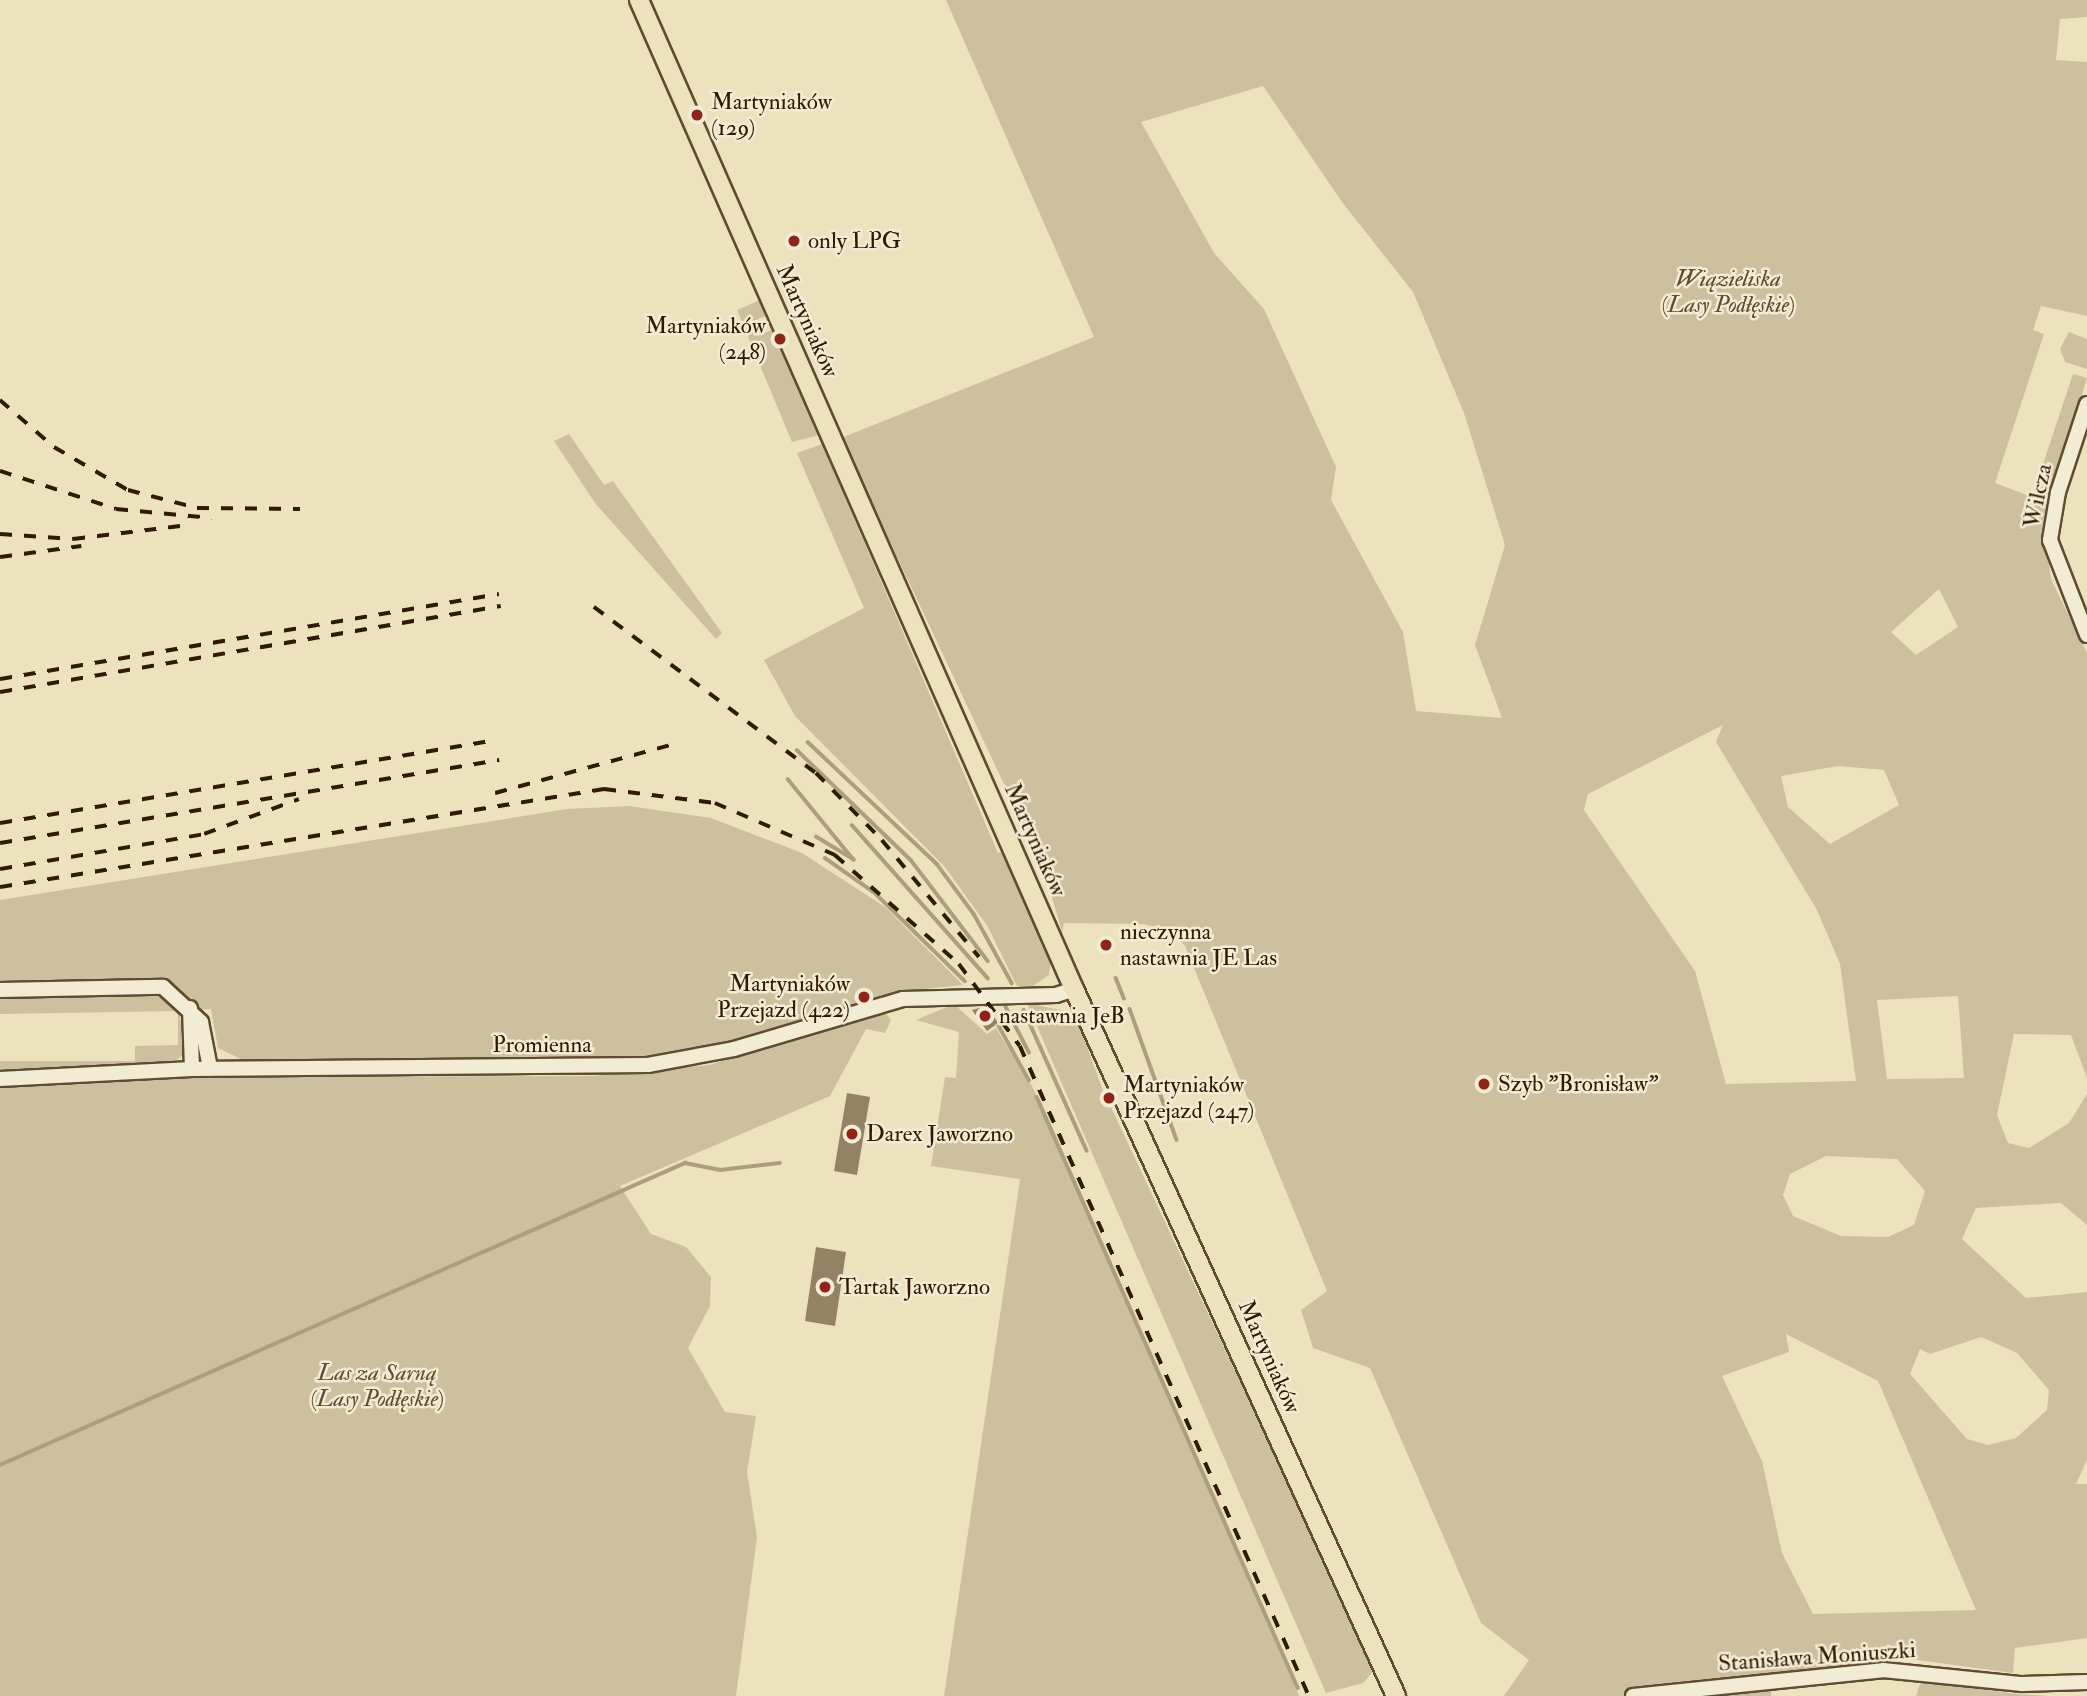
<!DOCTYPE html>
<html>
<head>
<meta charset="utf-8">
<style>
	body { margin:0 }
	#map { position:relative; width:2087px; height:1696px; overflow:hidden; background:#ede2be; font-family:"IM FELL Double Pica",serif }
	div>[style] { position:absolute }
	[style*='--x'] { left:calc(var(--x)*1px); top:calc(var(--y)*1px); width:calc(var(--w)*1px); rotate:calc(var(--a)*1deg) }
	.green>* { inset:0; background:#cdc09e }
	.stream>* { height:3.5px; margin:-1.75px; padding:0 1.75px; transform-origin:1.75px; border-radius:1.75px; background:#ad9e7e }
	.building>* { inset:0; background:#938263 }
	.roads { filter:drop-shadow(2px 0 #604c30) drop-shadow(-2px 0 #604c30) drop-shadow(0 2px #604c30) drop-shadow(0 -2px #604c30) }
	.minor>* { height:14px; margin:-7px; padding:0 7px; transform-origin:7px; border-radius:7px; background:#f3ecd5 }
	.major>* { height:18px; margin:-9px; padding:0 9px; transform-origin:9px; border-radius:9px; background:#ede2be }
	.rail>* { height:3.5px; margin-top:-1.75px; transform-origin:0; background:repeating-linear-gradient(90deg,#311a01 0 12px,transparent 0 24px) }
	.dots>* { width:19px; height:19px; translate:-50% -50%; box-sizing:border-box; border:4px solid #f3ecd5; border-radius:50% }
	span { translate:-50% -50%; white-space:nowrap; text-align:center; line-height:1.15; -webkit-text-stroke:5px #f3ecd5; paint-order:stroke }
	.poi-label { font-size:23px; color:#311a01 }
	.left { translate:0 -50%; text-align:left }
	.right { translate:-100% -50%; text-align:right }
	.park-label { font-size:23px; color:#604c30; font-style:italic }
	.street-label { font-size:23px; color:#311a01 }
</style>
</head>
<body>
<div id="map">
	<div class="green">
		<div style="clip-path:polygon(evenodd,946px 0,2087px 0,2087px 17px,2060px 19px,2056px 60px,2087px 62px,2087px 316px,2041px 306px,2033px 330px,2044px 334px,1995px 483px,2032px 497px,2073px 374px,2087px 378px,2044px 523px,2051px 579px,2087px 653px,2087px 1078px,2071px 1035px,2014px 1034px,1997px 1115px,2008px 1143px,2029px 1148px,2069px 1123px,2087px 1094px,2087px 1225px,2061px 1203px,1976px 1208px,1962px 1239px,2026px 1298px,2087px 1292px,2087px 1460px,2076px 1484px,2087px 1484px,2087px 1638px,2015px 1648px,2013px 1673px,1910px 1659px,1772px 1676px,1771px 1696px,1504px 1696px,1529px 1660px,1481px 1623px,1370px 1368px,1313px 1348px,1301px 1310px,1327px 1291px,1185px 946px,1174px 933px,1144px 924px,1064px 923px,1062px 932px,1044px 869px,841px 438px,1094px 337px,946px 0,1263px 86px,1342px 202px,1413px 292px,1464px 413px,1505px 545px,1475px 645px,1502px 718px,1416px 711px,1403px 632px,1331px 500px,1336px 467px,1264px 309px,1214px 253px,1141px 122px,1263px 86px,946px 0,1939px 589px,1958px 627px,1916px 655px,1891px 632px,1939px 589px,946px 0,1723px 725px,1716px 742px,1817px 910px,1840px 964px,1856px 1081px,1726px 1084px,1695px 971px,1584px 810px,1588px 794px,1723px 725px,946px 0,1838px 766px,1884px 770px,1899px 805px,1830px 844px,1788px 807px,1781px 776px,1838px 766px,946px 0,1958px 996px,1964px 1078px,1887px 1079px,1877px 1000px,1958px 996px,946px 0,1826px 1156px,1897px 1159px,1925px 1191px,1914px 1225px,1888px 1237px,1841px 1236px,1793px 1216px,1783px 1195px,1790px 1174px,1826px 1156px,946px 0,1786px 1334px,1878px 1381px,1976px 1610px,1813px 1614px,1782px 1553px,1762px 1461px,1722px 1376px,1789px 1352px,1786px 1334px,946px 0,1981px 1337px,2017px 1353px,2049px 1390px,2047px 1410px,2016px 1438px,1988px 1445px,1967px 1439px,1910px 1374px,1920px 1349px,1930px 1354px,1981px 1337px)"></div>
		<div style="clip-path:polygon(760px 300px,765px 316px,752px 322px,758px 336px,771px 330px,819px 435px,792px 442px,737px 310px)"></div>
		<div style="clip-path:polygon(2069px 332px,2087px 339px,2087px 369px,2065px 362px,2060px 349px)"></div>
		<div style="clip-path:polygon(569px 434px,604px 485px,613px 481px,722px 633px,716px 639px,595px 503px,554px 441px)"></div>
		<div style="clip-path:polygon(822px 444px,998px 853px,1007px 850px,1051px 956px,1049px 975px,1033px 986px,1017px 986px,988px 927px,945px 867px,795px 716px,764px 660px,864px 608px,797px 453px)"></div>
		<div style="clip-path:polygon(629px 806px,711px 818px,802px 853px,885px 907px,963px 985px,902px 991px,743px 1039px,640px 1059px,251px 1064px,218px 1048px,211px 1009px,179px 1011px,185px 1053px,174px 1062px,0 1073px,0 1061px,135px 1061px,135px 1046px,178px 1045px,178px 1011px,0 1014px,0 900px,567px 809px)"></div>
		<div style="clip-path:polygon(1027px 1003px,1065px 1011px,1081px 1030px,1102px 1088px,1370px 1658px,1372px 1673px,1363px 1683px,1326px 1693px)"></div>
		<div style="clip-path:polygon(954px 1004px,987px 1034px,996px 1028px,1033px 1088px,1299px 1696px,944px 1696px,1020px 1179px,931px 1166px,945px 1077px,956px 1078px,959px 1032px,916px 1020px)"></div>
		<div style="clip-path:polygon(884px 1011px,891px 1020px,885px 1033px,866px 1029px,830px 1096px,620px 1186px,651px 1234px,686px 1247px,711px 1277px,710px 1306px,688px 1348px,725px 1412px,756px 1416px,747px 1472px,757px 1537px,736px 1696px,0 1696px,0 1087px,172px 1077px,593px 1076px,709px 1065px)"></div>
		<div style="clip-path:polygon(1921px 1681px,2017px 1694px,2049px 1696px,1916px 1696px)"></div>
	</div>
	<div class="stream">
		<div style="--x:808;--y:742;--w:178;--a:43.4"></div>
		<div style="--x:937;--y:864;--w:62;--a:53.5"></div>
		<div style="--x:974;--y:914;--w:79;--a:61.2"></div>
		<div style="--x:797;--y:750;--w:158;--a:44"></div>
		<div style="--x:911;--y:860;--w:127;--a:52.7"></div>
		<div style="--x:788;--y:779;--w:104;--a:50.8"></div>
		<div style="--x:854;--y:860;--w:44;--a:-148.8"></div>
		<div style="--x:852;--y:825;--w:205;--a:48.4"></div>
		<div style="--x:825;--y:858;--w:61;--a:35"></div>
		<div style="--x:875;--y:893;--w:126;--a:44.4"></div>
		<div style="--x:1116;--y:978;--w:22;--a:68"></div>
		<div style="--x:1006;--y:1007;--w:51;--a:62.9"></div>
		<div style="--x:1130;--y:1009;--w:139;--a:70.3"></div>
		<div style="--x:1024;--y:1010;--w:154;--a:65.9"></div>
		<div style="--x:999;--y:1026;--w:62;--a:60.9"></div>
		<div style="--x:1037;--y:1097;--w:646;--a:66.17"></div>
		<div style="--x:0;--y:1465;--w:749;--a:-23.79"></div>
		<div style="--x:685;--y:1163;--w:36;--a:11"></div>
		<div style="--x:720;--y:1170;--w:60;--a:-6.7"></div>
	</div>
	<div class="building">
		<div style="clip-path:polygon(987px 1006px,998px 1023px,987px 1031px,972px 1010px)"></div>
		<div style="clip-path:polygon(847px 1093px,870px 1097px,857px 1175px,834px 1171px)"></div>
		<div style="clip-path:polygon(816px 1247px,846px 1252px,835px 1326px,805px 1321px)"></div>
	</div>
	<div class="roads">
		<div class="minor">
			<div style="--x:2087;--y:404;--w:93;--a:108.2"></div>
			<div style="--x:2058;--y:492;--w:49;--a:99.5"></div>
			<div style="--x:2050;--y:540;--w:102;--a:68.7"></div>
			<div style="--x:0;--y:990;--w:163;--a:-1.1"></div>
			<div style="--x:163;--y:987;--w:52;--a:42.6"></div>
			<div style="--x:201;--y:1022;--w:47;--a:78.9"></div>
			<div style="--x:190;--y:1008;--w:61;--a:88.1"></div>
			<div style="--x:0;--y:1079;--w:192;--a:-3"></div>
			<div style="--x:192;--y:1069;--w:456;--a:-0.5"></div>
			<div style="--x:648;--y:1065;--w:87;--a:-10.5"></div>
			<div style="--x:734;--y:1049;--w:176;--a:-16.5"></div>
			<div style="--x:903;--y:999;--w:153;--a:-1.5"></div>
			<div style="--x:1056;--y:995;--w:19;--a:-18"></div>
			<div style="--x:1633;--y:1696;--w:251;--a:-5.9"></div>
			<div style="--x:1883;--y:1670;--w:140;--a:5.8"></div>
			<div style="--x:2022;--y:1684;--w:65;--a:-1.8"></div>
		</div>
		<div class="major">
			<div style="--x:639;--y:0;--w:1080;--a:66.26"></div>
			<div style="--x:1074;--y:989;--w:777;--a:65.51"></div>
		</div>
	</div>
	<div class="rail">
		<div style="--x:0;--y:400;--w:72;--a:41"></div>
		<div style="--x:54;--y:447;--w:86;--a:30.2"></div>
		<div style="--x:128;--y:490;--w:71;--a:14.6"></div>
		<div style="--x:197;--y:508;--w:103;--a:0.6"></div>
		<div style="--x:0;--y:471;--w:122;--a:18.1"></div>
		<div style="--x:116;--y:509;--w:96;--a:5.4"></div>
		<div style="--x:0;--y:534;--w:73;--a:3.9"></div>
		<div style="--x:73;--y:539;--w:108;--a:-6.9"></div>
		<div style="--x:0;--y:557;--w:82;--a:-7.7"></div>
		<div style="--x:594;--y:607;--w:277;--a:36.8"></div>
		<div style="--x:816;--y:773;--w:94;--a:45.4"></div>
		<div style="--x:882;--y:840;--w:152;--a:50.3"></div>
		<div style="--x:0;--y:679;--w:506;--a:-9.67"></div>
		<div style="--x:0;--y:692;--w:508;--a:-9.74"></div>
		<div style="--x:495;--y:793;--w:186;--a:-15.3"></div>
		<div style="--x:0;--y:823;--w:503;--a:-9.5"></div>
		<div style="--x:0;--y:843;--w:506;--a:-9.44"></div>
		<div style="--x:0;--y:869;--w:207;--a:-9.7"></div>
		<div style="--x:204;--y:834;--w:101;--a:-20.2"></div>
		<div style="--x:0;--y:887;--w:612;--a:-9.22"></div>
		<div style="--x:604;--y:789;--w:112;--a:7.2"></div>
		<div style="--x:715;--y:803;--w:131;--a:23.4"></div>
		<div style="--x:835;--y:855;--w:165;--a:41.3"></div>
		<div style="--x:959;--y:964;--w:102;--a:53.4"></div>
		<div style="--x:1020;--y:1046;--w:711;--a:66.03"></div>
	</div>
	<div class="dots">
		<div style="left:697px;top:115px;background:#8f2418"></div>
		<div style="left:794px;top:241px;background:#8f2418"></div>
		<div style="left:780px;top:339px;background:#8f2418"></div>
		<div style="left:1106px;top:945px;background:#8f2418"></div>
		<div style="left:864px;top:997px;background:#8f2418"></div>
		<div style="left:985px;top:1016px;background:#8f2418"></div>
		<div style="left:1484px;top:1084px;background:#8f2418"></div>
		<div style="left:1109px;top:1098px;background:#8f2418"></div>
		<div style="left:852px;top:1134px;background:#8f2418"></div>
		<div style="left:825px;top:1287px;background:#8f2418"></div>
	</div>
	<div class="poi-label">
		<span class="left" style="left:711px;top:115px">Martyniaków<br>(129)</span>
		<span class="left" style="left:808px;top:241px">only LPG</span>
		<span class="right" style="left:766px;top:339px">Martyniaków<br>(248)</span>
		<span class="left" style="left:1120px;top:945px">nieczynna<br>nastawnia JE Las</span>
		<span class="right" style="left:850px;top:997px">Martyniaków<br>Przejazd (422)</span>
		<span class="left" style="left:999px;top:1016px">nastawnia JeB</span>
		<span class="left" style="left:1498px;top:1084px">Szyb "Bronisław"</span>
		<span class="left" style="left:1123px;top:1098px">Martyniaków<br>Przejazd (247)</span>
		<span class="left" style="left:866px;top:1134px">Darex Jaworzno</span>
		<span class="left" style="left:839px;top:1287px">Tartak Jaworzno</span>
	</div>
	<div class="park-label">
		<span style="left:1728px;top:292px">Wiązieliska<br>(Lasy Podłęskie)</span>
		<span style="left:377px;top:1386px">Las za Sarną<br>(Lasy Podłęskie)</span>
	</div>
	<div class="street-label">
		<span style="left:807px;top:321px;rotate:66deg">Martyniaków</span>
		<span style="left:2038px;top:496px;rotate:-78deg">Wilcza</span>
		<span style="left:1035px;top:840px;rotate:66deg">Martyniaków</span>
		<span style="left:542px;top:1045px">Promienna</span>
		<span style="left:1269px;top:1357px;rotate:66deg">Martyniaków</span>
		<span style="left:1817px;top:1657px;rotate:-4deg">Stanisława Moniuszki</span>
	</div>
</div>
</body>
</html>
